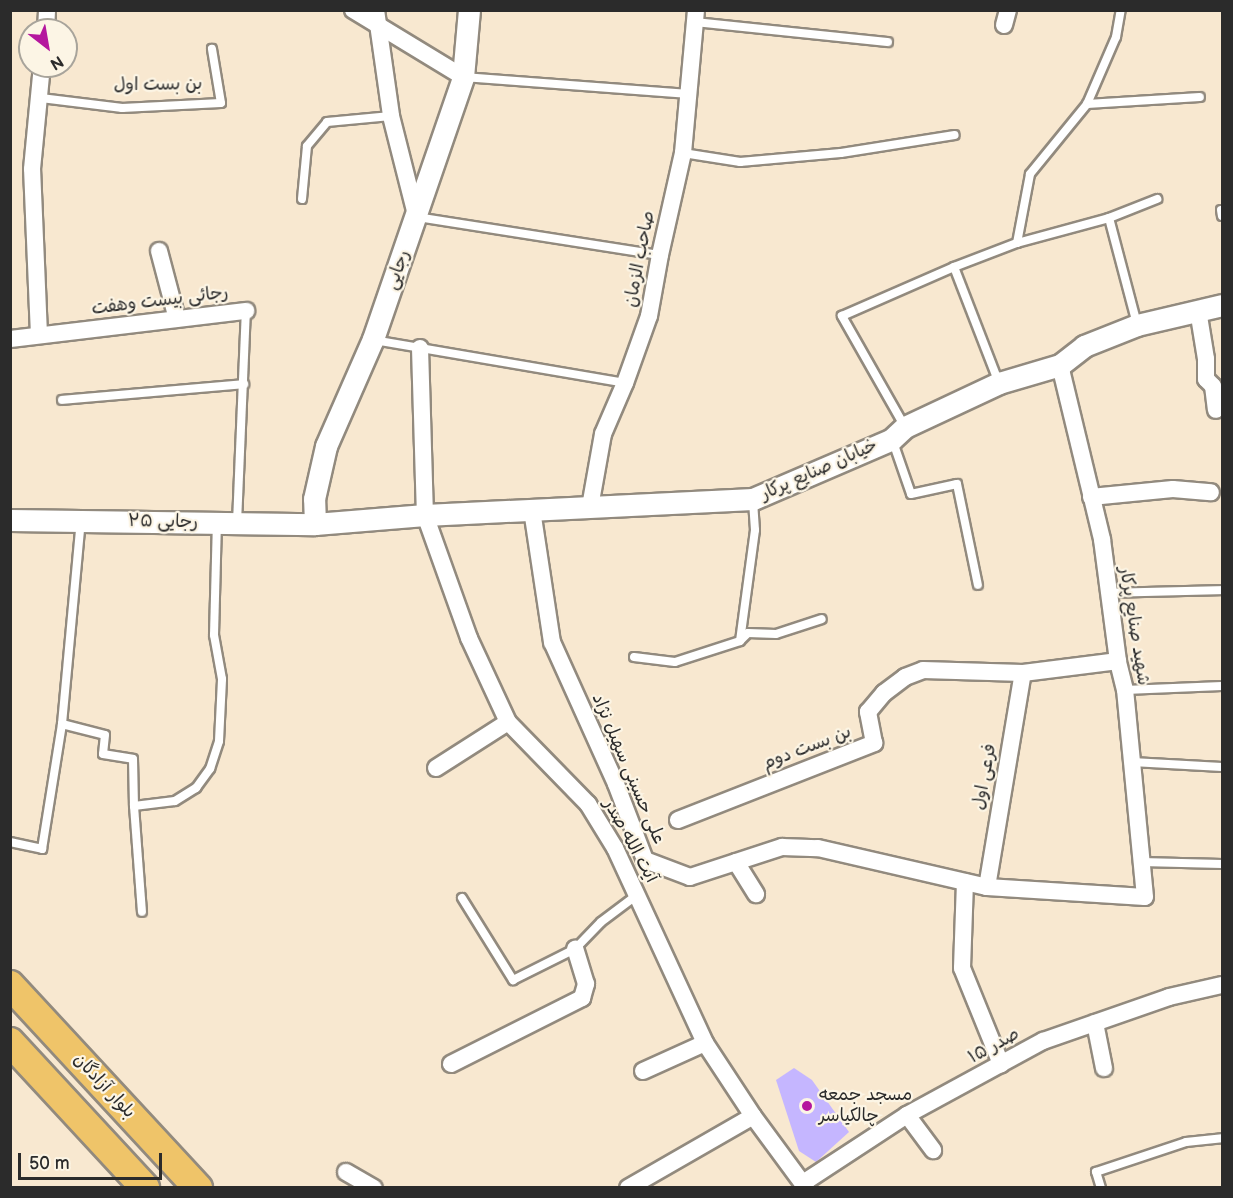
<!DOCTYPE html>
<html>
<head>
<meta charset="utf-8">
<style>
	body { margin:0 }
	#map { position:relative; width:1233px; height:1198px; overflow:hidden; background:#f8e8d0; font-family:"Balsamiq Sans","Playpen Sans Arabic",sans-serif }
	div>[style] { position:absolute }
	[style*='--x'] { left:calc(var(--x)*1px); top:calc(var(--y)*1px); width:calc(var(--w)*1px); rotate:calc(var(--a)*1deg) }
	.building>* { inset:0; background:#c5b6ff }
	.roads { filter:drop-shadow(2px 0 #928a7e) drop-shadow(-2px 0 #928a7e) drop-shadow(0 2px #928a7e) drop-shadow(0 -2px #928a7e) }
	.service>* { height:8px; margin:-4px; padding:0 4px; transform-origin:4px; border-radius:4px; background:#fff }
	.minor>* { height:16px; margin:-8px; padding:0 8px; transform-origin:8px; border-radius:8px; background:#fff }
	.tertiary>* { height:21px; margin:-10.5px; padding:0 10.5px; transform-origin:10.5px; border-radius:10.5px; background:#fff }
	.trunk>* { height:28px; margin:-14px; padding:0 14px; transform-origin:14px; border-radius:14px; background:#efc469 }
	.dots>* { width:16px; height:16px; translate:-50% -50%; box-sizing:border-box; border:3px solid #fcf5e5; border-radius:50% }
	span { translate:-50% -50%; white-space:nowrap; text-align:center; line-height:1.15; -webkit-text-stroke:4.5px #fcf5e5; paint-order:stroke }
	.street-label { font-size:18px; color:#2b2b2b }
	.poi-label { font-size:18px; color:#2b2b2b }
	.left { translate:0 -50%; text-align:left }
	.frame { position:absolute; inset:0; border:12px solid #2b2b2b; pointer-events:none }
	.north { position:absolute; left:18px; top:18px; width:60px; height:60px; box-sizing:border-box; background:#fcf5e5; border:2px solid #a8a49b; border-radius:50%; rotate:149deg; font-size:16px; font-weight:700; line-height:24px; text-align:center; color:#2b2b2b }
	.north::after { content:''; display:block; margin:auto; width:21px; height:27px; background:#b5179e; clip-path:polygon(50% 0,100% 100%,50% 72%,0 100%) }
	.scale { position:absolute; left:18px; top:1153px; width:144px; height:27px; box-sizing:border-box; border:3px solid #2b2b2b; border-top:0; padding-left:8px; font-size:18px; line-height:21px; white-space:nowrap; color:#2b2b2b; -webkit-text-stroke:4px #fcf5e5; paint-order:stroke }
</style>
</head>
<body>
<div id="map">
	<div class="building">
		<div style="clip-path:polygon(794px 1068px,812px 1080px,849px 1132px,816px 1162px,799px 1151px,776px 1080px)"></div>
	</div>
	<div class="roads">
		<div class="service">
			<div style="--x:694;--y:22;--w:195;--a:5.9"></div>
			<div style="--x:464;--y:77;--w:225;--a:4.3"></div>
			<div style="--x:41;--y:98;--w:82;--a:7"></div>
			<div style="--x:122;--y:108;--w:99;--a:-2.9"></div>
			<div style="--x:221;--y:103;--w:55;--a:-99.5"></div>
			<div style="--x:1087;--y:104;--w:113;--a:-3.5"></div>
			<div style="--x:683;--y:153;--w:58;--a:9"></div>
			<div style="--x:740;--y:162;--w:101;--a:-5.1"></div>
			<div style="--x:841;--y:153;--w:115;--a:-9"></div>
			<div style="--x:302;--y:199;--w:53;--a:-84.6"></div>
			<div style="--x:307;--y:146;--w:31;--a:-50"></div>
			<div style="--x:327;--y:122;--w:64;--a:-5.4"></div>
			<div style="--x:1221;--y:210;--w:6;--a:81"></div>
			<div style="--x:417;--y:217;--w:246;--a:8.9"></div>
			<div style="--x:1109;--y:218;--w:110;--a:75.2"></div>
			<div style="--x:1017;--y:243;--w:70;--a:-79.3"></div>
			<div style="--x:1030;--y:174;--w:90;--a:-50.8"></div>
			<div style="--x:1087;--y:104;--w:73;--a:-66.6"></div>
			<div style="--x:1116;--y:37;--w:27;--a:-80"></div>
			<div style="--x:954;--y:267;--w:124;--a:68.8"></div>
			<div style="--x:374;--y:340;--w:255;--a:9.7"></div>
			<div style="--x:62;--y:400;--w:183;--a:-5"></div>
			<div style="--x:905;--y:427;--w:128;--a:-119.6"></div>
			<div style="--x:842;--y:316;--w:122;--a:-23.6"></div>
			<div style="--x:954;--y:267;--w:67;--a:-20.9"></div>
			<div style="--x:1017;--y:243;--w:95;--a:-15.2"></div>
			<div style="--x:1109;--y:218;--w:52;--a:-21.6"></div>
			<div style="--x:892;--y:439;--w:58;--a:70.9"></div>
			<div style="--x:911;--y:494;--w:47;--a:-12.3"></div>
			<div style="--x:957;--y:484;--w:103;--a:78.3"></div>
			<div style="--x:237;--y:523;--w:212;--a:-87.6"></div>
			<div style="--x:1108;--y:593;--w:114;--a:-1.5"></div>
			<div style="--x:740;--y:641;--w:112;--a:-82.3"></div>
			<div style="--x:755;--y:530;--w:31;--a:-94"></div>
			<div style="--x:634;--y:657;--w:41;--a:7"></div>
			<div style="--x:675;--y:662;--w:68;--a:-17.9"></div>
			<div style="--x:740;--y:641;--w:11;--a:-45"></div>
			<div style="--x:748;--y:633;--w:28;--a:2"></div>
			<div style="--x:776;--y:634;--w:48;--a:-18.1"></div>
			<div style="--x:1125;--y:690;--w:97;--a:-2.4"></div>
			<div style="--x:62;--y:724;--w:44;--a:14.3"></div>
			<div style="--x:105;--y:735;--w:19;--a:96"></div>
			<div style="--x:103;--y:754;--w:30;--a:9"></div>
			<div style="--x:133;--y:759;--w:47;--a:88.8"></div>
			<div style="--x:134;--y:806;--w:41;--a:-7"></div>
			<div style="--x:175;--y:801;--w:25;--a:-32"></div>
			<div style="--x:196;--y:788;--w:24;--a:-54"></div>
			<div style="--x:210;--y:769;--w:29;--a:-72"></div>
			<div style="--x:219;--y:741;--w:62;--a:-87.2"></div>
			<div style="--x:222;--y:679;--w:45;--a:-100.3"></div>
			<div style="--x:214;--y:635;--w:111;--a:-88.5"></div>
			<div style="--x:1132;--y:762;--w:90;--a:3.2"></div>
			<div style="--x:134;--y:806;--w:106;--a:85.7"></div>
			<div style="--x:10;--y:842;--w:33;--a:12"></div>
			<div style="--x:42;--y:849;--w:127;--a:-80.9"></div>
			<div style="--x:62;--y:724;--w:204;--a:-84.7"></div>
			<div style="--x:1141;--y:862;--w:81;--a:1.4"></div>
			<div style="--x:462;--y:898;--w:97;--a:58.1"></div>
			<div style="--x:513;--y:980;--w:69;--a:-26.6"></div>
			<div style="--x:575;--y:949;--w:37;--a:-46"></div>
			<div style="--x:601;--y:922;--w:45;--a:-36.9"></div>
			<div style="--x:1101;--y:1188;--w:17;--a:-107"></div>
			<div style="--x:1096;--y:1172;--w:95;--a:-18.4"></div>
			<div style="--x:1186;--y:1142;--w:36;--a:-6"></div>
		</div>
		<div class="minor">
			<div style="--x:353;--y:10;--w:129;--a:31.3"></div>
			<div style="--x:376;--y:10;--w:107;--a:81.9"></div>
			<div style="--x:391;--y:116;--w:102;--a:75.8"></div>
			<div style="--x:1004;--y:25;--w:16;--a:-75"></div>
			<div style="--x:46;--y:30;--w:20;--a:-87"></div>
			<div style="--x:159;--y:251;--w:70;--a:75.2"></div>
			<div style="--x:1198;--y:310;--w:50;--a:80.7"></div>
			<div style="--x:1206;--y:359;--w:20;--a:90"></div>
			<div style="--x:1206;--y:379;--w:10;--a:45"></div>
			<div style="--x:1213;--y:386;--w:24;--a:83"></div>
			<div style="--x:39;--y:335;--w:166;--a:-92.4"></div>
			<div style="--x:32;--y:169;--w:103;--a:-84.5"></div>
			<div style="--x:10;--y:339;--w:238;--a:-6.8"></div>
			<div style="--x:420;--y:348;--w:167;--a:88.3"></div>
			<div style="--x:425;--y:515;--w:131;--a:70.3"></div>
			<div style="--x:469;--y:638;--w:93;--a:65.1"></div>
			<div style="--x:508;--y:722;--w:115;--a:45.7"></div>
			<div style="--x:588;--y:804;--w:52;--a:58.5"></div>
			<div style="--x:615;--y:848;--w:215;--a:65.2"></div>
			<div style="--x:705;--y:1043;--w:87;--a:56.7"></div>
			<div style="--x:753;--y:1116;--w:89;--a:53.6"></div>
			<div style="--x:1091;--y:497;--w:82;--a:-5.6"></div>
			<div style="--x:1173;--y:489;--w:38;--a:5"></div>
			<div style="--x:590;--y:507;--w:74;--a:-79.9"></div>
			<div style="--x:603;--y:434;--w:56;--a:-66.7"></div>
			<div style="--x:625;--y:383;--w:71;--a:-70.3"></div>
			<div style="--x:649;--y:316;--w:62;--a:-79.8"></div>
			<div style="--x:660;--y:255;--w:105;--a:-77.3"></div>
			<div style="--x:683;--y:153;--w:144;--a:-84.8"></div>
			<div style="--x:532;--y:510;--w:134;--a:81.4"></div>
			<div style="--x:552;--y:642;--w:156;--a:65.7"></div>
			<div style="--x:616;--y:784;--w:81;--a:69.1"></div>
			<div style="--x:645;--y:860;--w:48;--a:20.7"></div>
			<div style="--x:690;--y:877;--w:97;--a:-18.1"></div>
			<div style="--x:782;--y:847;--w:36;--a:2"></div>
			<div style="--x:818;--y:848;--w:173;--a:13"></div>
			<div style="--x:987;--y:887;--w:158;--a:3.6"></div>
			<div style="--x:1145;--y:897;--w:208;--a:-95.5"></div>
			<div style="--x:1125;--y:690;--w:30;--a:-104"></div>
			<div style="--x:1118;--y:661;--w:123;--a:-97.5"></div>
			<div style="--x:1102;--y:539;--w:179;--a:-103.6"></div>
			<div style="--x:436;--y:768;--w:85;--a:-32.6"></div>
			<div style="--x:678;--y:820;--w:211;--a:-21.4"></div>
			<div style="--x:874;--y:743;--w:32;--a:-101"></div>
			<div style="--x:868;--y:712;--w:25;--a:-50"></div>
			<div style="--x:884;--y:693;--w:26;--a:-37"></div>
			<div style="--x:905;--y:677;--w:19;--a:-21"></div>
			<div style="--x:923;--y:670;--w:100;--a:1.7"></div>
			<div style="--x:1023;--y:673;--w:96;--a:-7.2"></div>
			<div style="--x:736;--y:862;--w:38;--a:58"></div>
			<div style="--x:965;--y:882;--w:86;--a:92"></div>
			<div style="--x:962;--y:968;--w:104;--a:67.9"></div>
			<div style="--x:987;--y:887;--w:217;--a:-80.5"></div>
			<div style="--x:1095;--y:1023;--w:46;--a:78.7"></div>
			<div style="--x:451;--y:1064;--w:147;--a:-26.7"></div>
			<div style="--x:582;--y:998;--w:15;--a:-74"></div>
			<div style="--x:586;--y:984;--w:37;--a:-107"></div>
			<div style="--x:643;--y:1071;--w:68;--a:-24.3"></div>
			<div style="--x:907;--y:1115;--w:44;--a:53.4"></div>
			<div style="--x:346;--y:1172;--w:32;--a:30"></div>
			<div style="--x:803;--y:1183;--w:124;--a:-33.2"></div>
			<div style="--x:907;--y:1115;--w:155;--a:-28.6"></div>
			<div style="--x:1043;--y:1041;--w:133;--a:-19.2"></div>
			<div style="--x:1169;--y:997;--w:54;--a:-12.8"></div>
			<div style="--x:628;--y:1188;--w:144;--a:-29.9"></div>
		</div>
		<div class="tertiary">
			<div style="--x:10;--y:520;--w:305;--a:0.8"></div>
			<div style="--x:315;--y:524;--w:110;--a:-4.7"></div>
			<div style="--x:425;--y:515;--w:328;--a:-2.8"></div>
			<div style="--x:753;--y:499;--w:151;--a:-23.3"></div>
			<div style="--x:892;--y:439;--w:18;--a:-43"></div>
			<div style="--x:905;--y:427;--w:104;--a:-25.1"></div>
			<div style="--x:999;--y:383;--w:64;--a:-16.4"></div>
			<div style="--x:1060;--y:365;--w:31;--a:-38"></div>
			<div style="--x:1084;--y:346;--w:57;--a:-21.6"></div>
			<div style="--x:1137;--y:325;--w:87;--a:-13.2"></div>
			<div style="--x:315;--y:524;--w:25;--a:-92"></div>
			<div style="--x:314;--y:499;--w:54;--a:-77.2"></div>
			<div style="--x:326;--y:446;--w:117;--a:-66.3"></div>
			<div style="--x:373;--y:339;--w:277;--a:-71"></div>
			<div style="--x:463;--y:77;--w:67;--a:-84.9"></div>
		</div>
		<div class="trunk">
			<div style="--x:10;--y:985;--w:277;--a:47.2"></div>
			<div style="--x:10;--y:1042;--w:199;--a:47.2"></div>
		</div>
	</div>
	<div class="dots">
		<div style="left:807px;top:1106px;background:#b5179e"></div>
	</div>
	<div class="street-label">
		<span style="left:158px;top:85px;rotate:-1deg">بن بست اول</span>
		<span style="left:640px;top:259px;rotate:-79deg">صاحب الزمان</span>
		<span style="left:398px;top:270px;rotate:-71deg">رجایی</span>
		<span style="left:160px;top:301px;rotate:-7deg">رجائی بیست وهفت</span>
		<span style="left:819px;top:470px;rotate:-24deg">خیابان صنایع پرکار</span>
		<span style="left:163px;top:522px;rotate:1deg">رجایی ۲۵</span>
		<span style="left:1134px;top:626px;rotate:81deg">شهید صنایع پرکار</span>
		<span style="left:807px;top:748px;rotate:-21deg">بن بست دوم</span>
		<span style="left:628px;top:769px;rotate:67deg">علی حسینی سهیل نژاد</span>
		<span style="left:985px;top:777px;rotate:-80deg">فرعی اول</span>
		<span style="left:630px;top:841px;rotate:61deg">آیت الله صدر</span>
		<span style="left:994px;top:1046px;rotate:-29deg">صدر ۱۵</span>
		<span style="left:104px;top:1086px;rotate:47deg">بلوار آزادگان</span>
	</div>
	<div class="poi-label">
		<span class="left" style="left:819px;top:1106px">مسجد جمعه<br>چالکیاسر</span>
	</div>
	<div class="frame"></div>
	<div class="north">N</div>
	<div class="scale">50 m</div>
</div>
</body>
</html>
